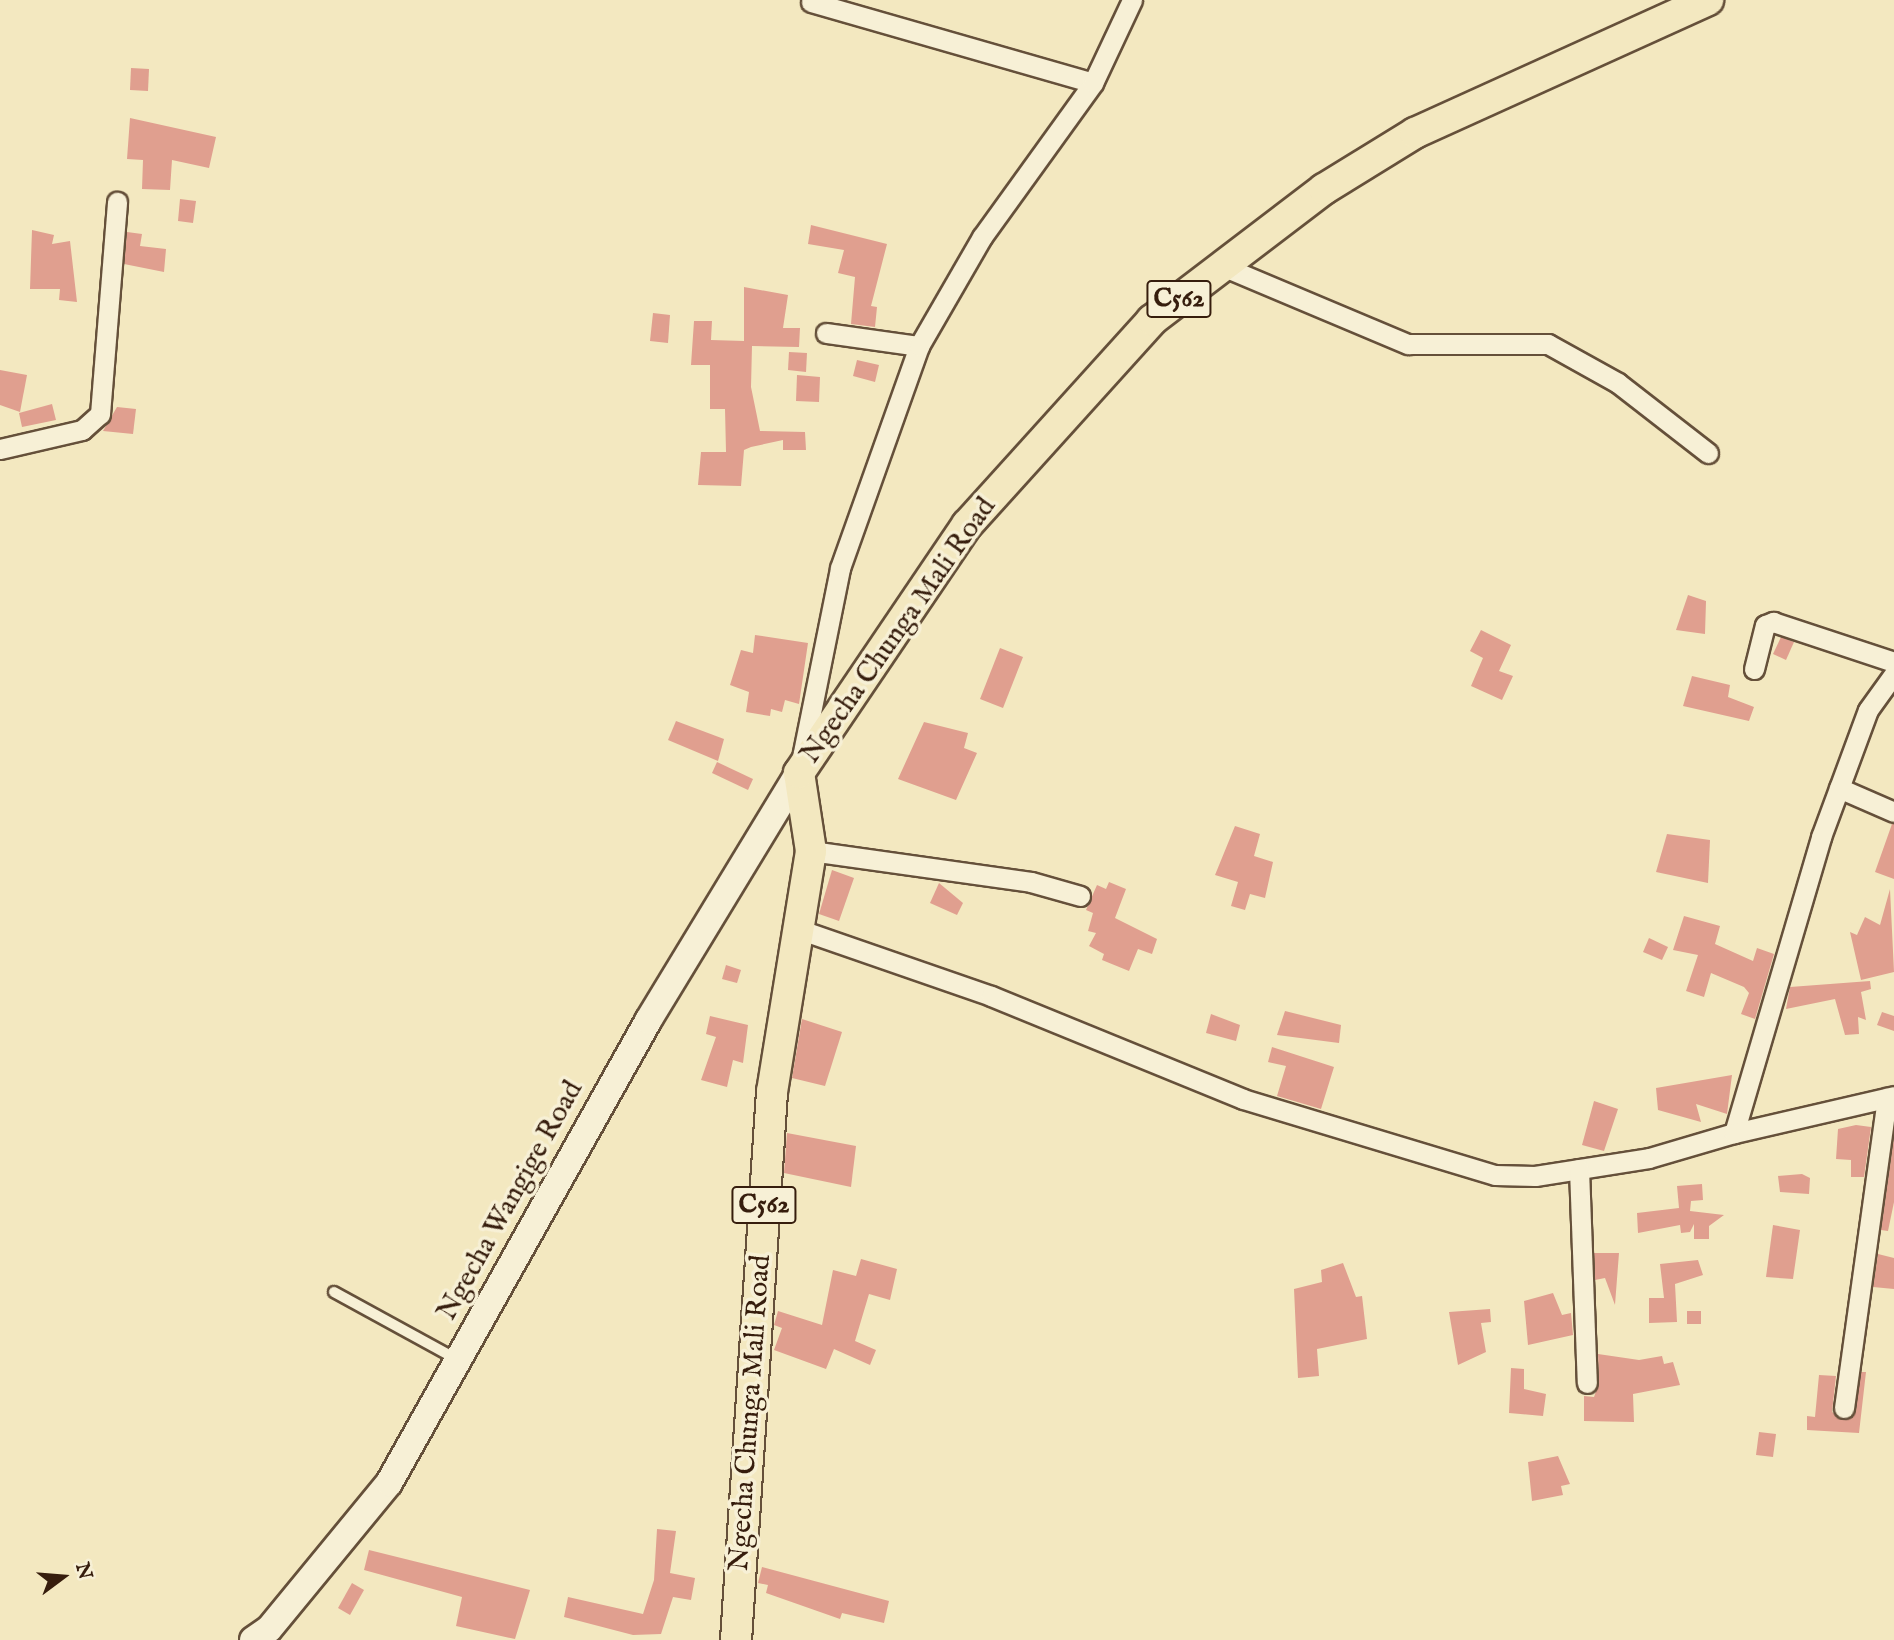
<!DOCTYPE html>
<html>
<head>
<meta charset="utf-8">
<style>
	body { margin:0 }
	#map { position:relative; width:1894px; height:1640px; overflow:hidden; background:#f3e8c0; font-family:"IM FELL English",serif }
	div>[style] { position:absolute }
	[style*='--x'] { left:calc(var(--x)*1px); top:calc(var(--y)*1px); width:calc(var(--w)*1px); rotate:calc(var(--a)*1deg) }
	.building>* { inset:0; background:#e09f8f }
	.roads { filter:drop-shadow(2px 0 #65503a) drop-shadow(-2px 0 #65503a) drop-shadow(0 2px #65503a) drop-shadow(0 -2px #65503a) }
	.lane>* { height:10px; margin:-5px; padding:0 5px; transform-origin:5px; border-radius:5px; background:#f7f0d6 }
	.street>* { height:19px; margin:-9.5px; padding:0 9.5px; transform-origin:9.5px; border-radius:9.5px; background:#f7f0d6 }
	.secondary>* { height:26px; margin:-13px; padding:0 13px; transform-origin:13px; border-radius:13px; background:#f7f0d6 }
	.primary>* { height:30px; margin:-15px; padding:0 15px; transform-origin:15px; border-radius:15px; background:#f3e8c0 }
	span { translate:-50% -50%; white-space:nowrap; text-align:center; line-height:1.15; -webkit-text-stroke:7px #f7f0d6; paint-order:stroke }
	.shield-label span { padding:2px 5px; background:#f7f0d6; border:2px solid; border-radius:5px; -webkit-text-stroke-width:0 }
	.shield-label { font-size:26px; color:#361d0d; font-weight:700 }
	.street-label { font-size:28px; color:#361d0d }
	.north { position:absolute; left:28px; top:1542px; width:70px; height:70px; -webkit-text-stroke:5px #f7f0d6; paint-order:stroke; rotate:74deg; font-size:19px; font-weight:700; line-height:28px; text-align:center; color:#361d0d }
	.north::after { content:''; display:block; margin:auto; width:24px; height:32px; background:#361d0d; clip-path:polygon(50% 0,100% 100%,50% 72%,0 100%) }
</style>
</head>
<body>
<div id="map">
	<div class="building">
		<div style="clip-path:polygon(131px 68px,149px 69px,148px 91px,130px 90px)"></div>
		<div style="clip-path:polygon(130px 118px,216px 137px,209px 168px,172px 160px,170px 190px,142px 189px,143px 160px,127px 159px)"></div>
		<div style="clip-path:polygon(180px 199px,196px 201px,193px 223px,178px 221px)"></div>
		<div style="clip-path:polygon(811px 225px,887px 244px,871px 306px,877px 307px,875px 327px,851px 324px,855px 277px,838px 273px,844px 250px,808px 244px)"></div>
		<div style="clip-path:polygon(32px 230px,54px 235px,52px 244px,70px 241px,77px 302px,59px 300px,60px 289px,30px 289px)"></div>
		<div style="clip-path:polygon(127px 232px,142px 234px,140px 246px,166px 249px,164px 272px,124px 264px)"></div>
		<div style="clip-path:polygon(744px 287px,788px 295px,783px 328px,800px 328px,799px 347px,752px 346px,751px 387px,760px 431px,805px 432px,806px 450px,783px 450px,783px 440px,751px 447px,744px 450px,741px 486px,698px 485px,701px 452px,726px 452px,725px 409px,710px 409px,710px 365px,691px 365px,694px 321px,712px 321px,711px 340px,744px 341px)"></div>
		<div style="clip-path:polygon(653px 313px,670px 315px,668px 343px,650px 341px)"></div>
		<div style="clip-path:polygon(789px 352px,807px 353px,806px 372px,788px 370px)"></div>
		<div style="clip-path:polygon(857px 360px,879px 365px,875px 382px,853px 376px)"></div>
		<div style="clip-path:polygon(0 370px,27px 375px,20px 412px,0 405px)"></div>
		<div style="clip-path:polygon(797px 375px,820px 377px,819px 402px,796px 401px)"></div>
		<div style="clip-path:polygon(52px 404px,56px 420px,22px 427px,19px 413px)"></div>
		<div style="clip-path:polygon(117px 407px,136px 409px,133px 434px,103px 431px)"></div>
		<div style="clip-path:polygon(1688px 595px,1706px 601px,1705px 634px,1676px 630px)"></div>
		<div style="clip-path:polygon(1481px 630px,1511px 645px,1499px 671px,1513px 676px,1502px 700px,1471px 686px,1483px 658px,1470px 651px)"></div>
		<div style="clip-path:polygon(755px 635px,808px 643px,799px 704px,785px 700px,782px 712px,771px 709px,770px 716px,746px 712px,749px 692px,730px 685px,741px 650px,753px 653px)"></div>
		<div style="clip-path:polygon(1781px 637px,1794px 642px,1786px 660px,1773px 654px)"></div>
		<div style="clip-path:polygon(1000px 648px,1023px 657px,1003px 708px,980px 699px)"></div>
		<div style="clip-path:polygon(1692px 676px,1730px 685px,1728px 697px,1754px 707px,1749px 721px,1683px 706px)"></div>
		<div style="clip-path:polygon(676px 721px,724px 739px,718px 761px,668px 740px)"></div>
		<div style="clip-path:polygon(924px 722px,968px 733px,964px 748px,977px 753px,956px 800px,898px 779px)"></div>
		<div style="clip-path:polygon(717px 762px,753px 779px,748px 790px,712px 773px)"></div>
		<div style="clip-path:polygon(1892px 824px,1894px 824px,1894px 879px,1875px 872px)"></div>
		<div style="clip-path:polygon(1235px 826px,1260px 834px,1254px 856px,1273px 862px,1265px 898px,1250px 894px,1245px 910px,1231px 906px,1238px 882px,1215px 875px)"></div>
		<div style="clip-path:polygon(1667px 834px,1710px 840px,1708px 883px,1656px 872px)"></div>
		<div style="clip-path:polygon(832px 870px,854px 878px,839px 921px,819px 914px)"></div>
		<div style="clip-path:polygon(1109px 882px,1126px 889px,1115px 918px,1157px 939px,1152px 954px,1138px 949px,1129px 971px,1102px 960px,1104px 954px,1089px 946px,1096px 933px,1088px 931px,1093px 913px,1086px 910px,1097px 885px,1106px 889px)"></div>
		<div style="clip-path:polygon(939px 883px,963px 903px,957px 915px,930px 903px)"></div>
		<div style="clip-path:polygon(1890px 889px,1894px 972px,1861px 980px,1850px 932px,1857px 935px,1865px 917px,1880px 925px)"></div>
		<div style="clip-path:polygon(1684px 916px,1720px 926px,1715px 944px,1753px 961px,1757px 948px,1774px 954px,1755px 1019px,1741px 1014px,1749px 993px,1744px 987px,1711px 973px,1704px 997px,1686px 991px,1698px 955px,1673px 950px)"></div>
		<div style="clip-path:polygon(1649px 938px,1668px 947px,1662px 960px,1643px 952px)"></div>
		<div style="clip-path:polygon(726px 965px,741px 970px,737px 983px,722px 979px)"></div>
		<div style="clip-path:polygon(1870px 981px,1871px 989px,1861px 992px,1866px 1020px,1858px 1017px,1859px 1034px,1845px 1035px,1835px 999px,1786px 1009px,1790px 987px)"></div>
		<div style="clip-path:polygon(1285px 1011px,1341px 1025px,1339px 1043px,1277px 1035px)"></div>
		<div style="clip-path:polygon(1882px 1012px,1894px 1016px,1894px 1031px,1877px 1025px)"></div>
		<div style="clip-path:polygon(1211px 1014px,1240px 1025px,1236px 1041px,1206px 1033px)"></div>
		<div style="clip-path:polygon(710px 1016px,748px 1025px,743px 1063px,733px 1060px,727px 1087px,701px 1080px,716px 1037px,706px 1034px)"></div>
		<div style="clip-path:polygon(802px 1019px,842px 1032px,825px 1086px,792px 1078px)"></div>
		<div style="clip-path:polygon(1272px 1047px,1334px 1067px,1321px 1109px,1277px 1096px,1286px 1066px,1268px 1062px)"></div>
		<div style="clip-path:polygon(1732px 1075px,1727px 1114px,1696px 1104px,1701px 1122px,1658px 1110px,1656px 1088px)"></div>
		<div style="clip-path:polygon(1594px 1101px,1618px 1109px,1604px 1151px,1582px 1145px)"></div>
		<div style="clip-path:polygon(1856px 1125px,1871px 1127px,1864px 1177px,1851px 1177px,1851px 1160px,1836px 1159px,1838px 1129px)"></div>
		<div style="clip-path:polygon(787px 1133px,856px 1146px,851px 1187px,784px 1173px)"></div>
		<div style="clip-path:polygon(1894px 1137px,1894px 1202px,1888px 1231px,1881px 1230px)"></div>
		<div style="clip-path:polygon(1802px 1174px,1810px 1178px,1809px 1194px,1780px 1192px,1778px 1176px)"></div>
		<div style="clip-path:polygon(1702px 1184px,1703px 1200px,1691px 1201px,1690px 1211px,1724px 1215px,1709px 1226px,1709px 1239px,1694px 1239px,1694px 1224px,1690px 1232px,1681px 1233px,1680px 1225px,1638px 1233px,1637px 1213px,1679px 1208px,1677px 1186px)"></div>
		<div style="clip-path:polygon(1773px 1225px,1800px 1230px,1793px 1279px,1766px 1277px)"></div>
		<div style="clip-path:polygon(1594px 1253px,1619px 1253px,1615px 1305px,1605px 1278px,1595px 1280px)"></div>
		<div style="clip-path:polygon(1878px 1254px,1894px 1258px,1894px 1289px,1873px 1287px)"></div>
		<div style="clip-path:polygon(861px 1259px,897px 1269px,890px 1300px,869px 1294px,855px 1341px,876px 1350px,870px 1365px,834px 1349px,826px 1369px,774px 1350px,782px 1328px,774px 1325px,778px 1311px,822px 1325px,833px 1270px,856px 1276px)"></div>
		<div style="clip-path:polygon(1698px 1260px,1703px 1275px,1675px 1284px,1677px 1322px,1649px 1323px,1649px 1298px,1664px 1298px,1660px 1264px)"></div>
		<div style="clip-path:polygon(1343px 1263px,1356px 1297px,1362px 1296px,1367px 1339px,1317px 1349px,1319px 1376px,1298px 1378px,1294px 1289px,1322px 1282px,1321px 1270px)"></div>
		<div style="clip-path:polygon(1553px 1293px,1562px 1315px,1571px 1313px,1573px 1335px,1528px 1345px,1524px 1301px)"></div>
		<div style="clip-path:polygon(1490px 1309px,1491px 1322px,1481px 1323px,1486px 1352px,1458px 1365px,1449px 1312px)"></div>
		<div style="clip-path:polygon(1687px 1311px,1701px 1311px,1701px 1324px,1687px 1324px)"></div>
		<div style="clip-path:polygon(1598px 1354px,1639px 1360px,1662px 1356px,1664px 1364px,1673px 1362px,1680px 1385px,1633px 1394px,1634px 1422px,1584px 1421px,1584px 1396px,1594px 1397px,1599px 1383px)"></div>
		<div style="clip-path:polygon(1511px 1368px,1524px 1369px,1524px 1389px,1546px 1394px,1543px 1416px,1509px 1413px)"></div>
		<div style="clip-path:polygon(1861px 1372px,1866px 1372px,1859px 1433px,1807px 1430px,1807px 1416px,1815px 1417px,1819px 1375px,1836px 1376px,1832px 1412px,1843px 1420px,1856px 1410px)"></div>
		<div style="clip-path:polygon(1759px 1432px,1776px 1434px,1773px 1457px,1756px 1455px)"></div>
		<div style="clip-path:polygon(1558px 1456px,1570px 1484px,1561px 1486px,1563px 1495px,1532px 1501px,1528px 1462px)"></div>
		<div style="clip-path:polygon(657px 1529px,676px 1531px,670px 1573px,695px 1578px,691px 1600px,673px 1597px,661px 1634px,633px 1635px,564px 1617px,568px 1597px,643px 1614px,654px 1580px)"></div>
		<div style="clip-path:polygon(369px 1550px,530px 1590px,515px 1639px,456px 1626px,462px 1597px,364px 1570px)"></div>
		<div style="clip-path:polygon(762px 1567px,889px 1601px,884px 1623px,842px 1613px,840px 1619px,766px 1593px,768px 1585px,758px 1583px)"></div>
		<div style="clip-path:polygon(352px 1583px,364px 1590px,350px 1615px,338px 1608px)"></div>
	</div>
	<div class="roads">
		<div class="lane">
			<div style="--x:334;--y:1292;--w:141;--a:28.7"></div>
		</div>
		<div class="street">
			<div style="--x:811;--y:2;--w:293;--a:16"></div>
			<div style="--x:1222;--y:266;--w:202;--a:22.8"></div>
			<div style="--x:1408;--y:344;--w:140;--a:0"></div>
			<div style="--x:1548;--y:344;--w:80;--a:29.1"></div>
			<div style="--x:1618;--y:383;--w:114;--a:37.9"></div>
			<div style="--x:826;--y:333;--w:94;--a:8"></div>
			<div style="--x:0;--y:449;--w:84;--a:-13"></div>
			<div style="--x:82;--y:430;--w:24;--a:-42"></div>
			<div style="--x:100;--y:414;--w:213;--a:-85.4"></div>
			<div style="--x:1754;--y:669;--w:45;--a:-76"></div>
			<div style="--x:1765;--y:625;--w:9;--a:-21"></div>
			<div style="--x:1773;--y:622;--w:127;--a:18.3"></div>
			<div style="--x:801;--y:762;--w:198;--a:-78.6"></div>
			<div style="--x:840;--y:568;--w:236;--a:-70.4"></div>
			<div style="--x:919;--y:346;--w:126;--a:-60"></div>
			<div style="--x:982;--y:237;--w:190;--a:-54.2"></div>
			<div style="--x:1093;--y:83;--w:92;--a:-64.8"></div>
			<div style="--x:1839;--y:788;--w:60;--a:23.6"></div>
			<div style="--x:811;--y:851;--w:222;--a:8"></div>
			<div style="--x:1031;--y:882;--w:51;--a:15.9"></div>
			<div style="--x:798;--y:929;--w:204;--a:19.1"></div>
			<div style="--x:991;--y:996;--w:272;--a:22.2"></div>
			<div style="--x:1243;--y:1099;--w:263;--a:16.8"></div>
			<div style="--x:1495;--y:1175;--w:40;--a:1.4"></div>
			<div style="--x:1535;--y:1176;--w:115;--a:-9"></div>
			<div style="--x:1649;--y:1158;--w:89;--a:-16.4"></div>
			<div style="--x:1734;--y:1133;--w:309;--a:-73.6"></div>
			<div style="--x:1821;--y:837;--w:135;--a:-69.7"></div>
			<div style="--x:1868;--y:710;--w:44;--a:-54.2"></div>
			<div style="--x:1734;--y:1133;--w:164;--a:-13"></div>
			<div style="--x:1579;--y:1169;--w:214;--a:87.9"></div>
			<div style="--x:1844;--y:1408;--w:313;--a:-82.1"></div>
		</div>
		<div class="secondary">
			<div style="--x:253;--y:1640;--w:19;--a:-35"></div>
			<div style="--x:269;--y:1629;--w:189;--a:-50.6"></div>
			<div style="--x:389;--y:1483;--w:530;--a:-60.72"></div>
			<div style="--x:648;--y:1021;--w:290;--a:-58.7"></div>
		</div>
		<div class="primary">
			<div style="--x:736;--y:1640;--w:549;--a:-86.24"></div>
			<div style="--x:772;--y:1092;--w:244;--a:-80.8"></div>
			<div style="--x:811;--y:851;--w:79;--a:-98.7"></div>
			<div style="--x:799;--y:773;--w:300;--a:-55.9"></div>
			<div style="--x:967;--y:525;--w:276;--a:-47.9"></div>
			<div style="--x:1152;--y:320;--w:216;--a:-37.3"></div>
			<div style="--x:1324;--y:189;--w:107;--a:-31.6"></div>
			<div style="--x:1415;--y:133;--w:322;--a:-24.4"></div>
		</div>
	</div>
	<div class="shield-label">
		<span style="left:1179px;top:299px">C562</span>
		<span style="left:764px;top:1205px">C562</span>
	</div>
	<div class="street-label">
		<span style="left:899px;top:631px;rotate:-55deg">Ngecha Chunga Mali Road</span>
		<span style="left:511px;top:1201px;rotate:-61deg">Ngecha Wangige Road</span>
		<span style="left:751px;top:1413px;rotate:-86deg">Ngecha Chunga Mali Road</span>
	</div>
	<div class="north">N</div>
</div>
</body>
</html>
